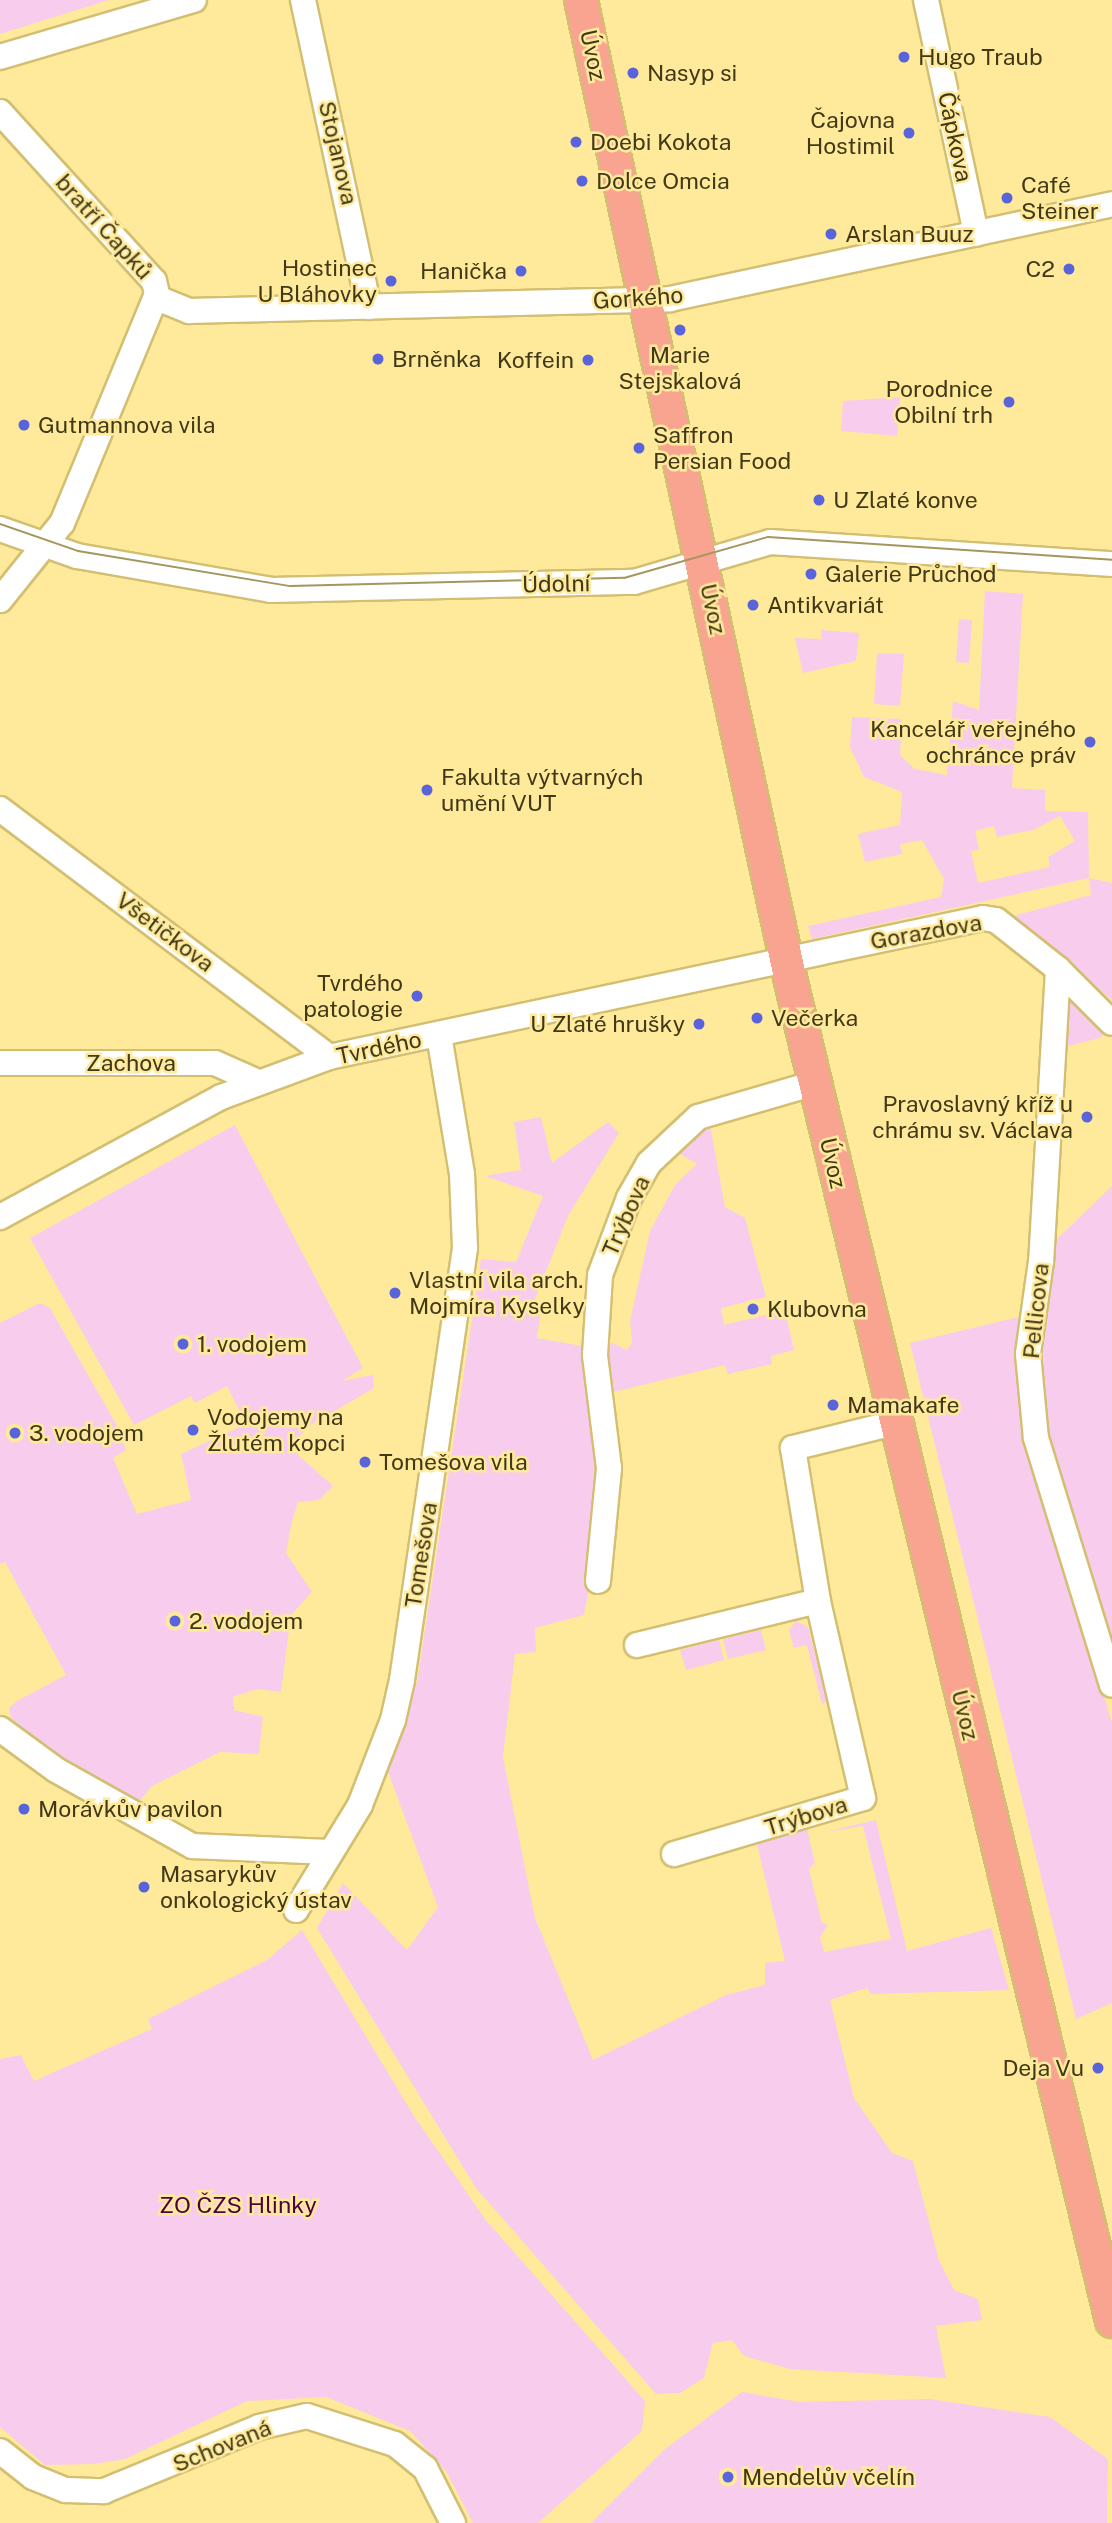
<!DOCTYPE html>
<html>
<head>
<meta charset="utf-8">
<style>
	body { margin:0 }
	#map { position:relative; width:1112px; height:2523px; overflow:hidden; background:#ffea9b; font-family:"Public Sans",sans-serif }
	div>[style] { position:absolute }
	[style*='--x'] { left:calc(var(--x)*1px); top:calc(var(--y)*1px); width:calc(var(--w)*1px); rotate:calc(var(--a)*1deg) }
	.green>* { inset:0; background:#f7ccec }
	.roads { filter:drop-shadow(2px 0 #d3bf71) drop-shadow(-2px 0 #d3bf71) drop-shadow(0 2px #d3bf71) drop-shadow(0 -2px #d3bf71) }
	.minor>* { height:24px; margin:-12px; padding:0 12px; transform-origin:12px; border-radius:12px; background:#fff }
	.major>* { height:32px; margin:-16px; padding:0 16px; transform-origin:16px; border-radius:16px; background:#f8a490 }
	.tram>* { height:2px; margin:-1px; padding:0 1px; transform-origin:1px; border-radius:1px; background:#a5965d }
	.dots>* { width:19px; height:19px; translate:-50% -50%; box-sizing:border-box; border:4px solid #ffea9b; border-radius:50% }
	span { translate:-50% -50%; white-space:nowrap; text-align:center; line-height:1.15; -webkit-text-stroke:5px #ffea9b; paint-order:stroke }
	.street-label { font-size:23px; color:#403817 }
	.poi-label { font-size:23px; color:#403817 }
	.left { translate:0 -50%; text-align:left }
	.right { translate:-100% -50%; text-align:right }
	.park-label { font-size:23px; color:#4f0045 }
</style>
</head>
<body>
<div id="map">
	<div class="green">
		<div style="clip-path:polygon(0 0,109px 0,0 34px)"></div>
		<div style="clip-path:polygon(900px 397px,897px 436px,841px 431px,843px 401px)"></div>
		<div style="clip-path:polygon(evenodd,985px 591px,1023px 594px,1012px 788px,1045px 790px,1045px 811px,1088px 812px,1089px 878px,1112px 883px,1112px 1000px,1013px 916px,1091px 895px,1089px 878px,812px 939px,808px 926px,941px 897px,944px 879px,922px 840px,900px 844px,902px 854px,865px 862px,858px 834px,900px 825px,902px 792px,864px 777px,850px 747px,852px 717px,902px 719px,900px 755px,915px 769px,947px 775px,953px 701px,979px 710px,985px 591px,1060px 816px,1075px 841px,1048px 857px,1050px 867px,978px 883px,971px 851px,979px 849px,975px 831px,994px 826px,997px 837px,1033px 830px,1060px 816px)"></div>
		<div style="clip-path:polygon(959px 619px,972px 620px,969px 663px,956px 662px)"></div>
		<div style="clip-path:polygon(821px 630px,859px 633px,856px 661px,803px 673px,795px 638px,822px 639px)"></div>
		<div style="clip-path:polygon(877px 653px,904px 654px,900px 706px,874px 704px)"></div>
		<div style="clip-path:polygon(1069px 997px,1106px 1032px,1100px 1038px,1064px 1047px)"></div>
		<div style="clip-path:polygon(541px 1117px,552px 1163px,608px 1122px,619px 1133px,568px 1216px,534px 1302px,541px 1310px,537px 1338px,588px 1347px,600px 1470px,600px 1531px,584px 1615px,535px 1628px,536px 1652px,515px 1654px,503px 1757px,535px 1918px,593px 2060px,726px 1995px,765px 1985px,765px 1963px,785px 1961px,756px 1840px,807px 1829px,815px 1863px,809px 1869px,822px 1923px,828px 1925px,820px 1937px,824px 1952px,891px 1939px,863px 1826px,825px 1832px,876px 1820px,907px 1951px,991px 1928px,1009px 1990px,871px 1994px,867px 1988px,830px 2000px,854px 2098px,892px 2153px,913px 2161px,939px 2260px,954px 2290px,978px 2299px,982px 2320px,936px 2326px,946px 2378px,790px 2369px,744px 2356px,732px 2340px,713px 2343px,704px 2378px,680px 2393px,656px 2394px,476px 2188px,317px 1928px,343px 1883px,407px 1950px,438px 1907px,387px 1769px,405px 1723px,411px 1683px,417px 1683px,481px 1259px,516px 1262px,543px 1196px,485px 1176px,521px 1170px,514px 1122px)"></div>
		<div style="clip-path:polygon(235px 1125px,363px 1368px,342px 1381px,373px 1375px,374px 1388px,309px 1426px,289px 1447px,333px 1486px,319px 1500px,298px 1502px,292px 1521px,286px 1553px,312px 1592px,291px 1615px,281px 1692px,257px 1689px,233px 1697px,234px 1710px,263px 1717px,259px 1754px,220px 1752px,152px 1786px,138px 1803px,71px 1768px,11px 1718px,9px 1708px,17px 1701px,66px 1675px,5px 1562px,0 1564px,0 1323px,40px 1303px,50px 1308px,116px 1424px,126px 1450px,113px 1458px,137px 1514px,191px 1500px,181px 1454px,246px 1424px,227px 1386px,195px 1403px,191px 1396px,134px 1425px,30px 1238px)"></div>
		<div style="clip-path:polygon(710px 1125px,725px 1207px,745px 1218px,766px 1297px,721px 1308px,724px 1325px,785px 1310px,794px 1350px,771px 1356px,772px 1364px,728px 1374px,725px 1365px,605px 1394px,600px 1357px,609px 1356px,611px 1342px,627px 1350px,632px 1343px,630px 1321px,650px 1231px,675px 1185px,697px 1164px,680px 1154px)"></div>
		<div style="clip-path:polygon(1112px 1186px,1112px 1651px,1048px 1440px,1039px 1364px,1055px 1241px)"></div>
		<div style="clip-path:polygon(1019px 1317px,1016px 1350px,1026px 1438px,1112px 1723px,1112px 2003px,1076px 2019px,910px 1343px)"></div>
		<div style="clip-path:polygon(796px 1621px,808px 1627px,827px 1702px,822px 1704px,807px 1645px,794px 1648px,789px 1630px)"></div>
		<div style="clip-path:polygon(761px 1630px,766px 1650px,728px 1659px,723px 1639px)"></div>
		<div style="clip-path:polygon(719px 1640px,724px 1660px,686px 1670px,680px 1650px)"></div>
		<div style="clip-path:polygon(302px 1930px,414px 2116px,485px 2219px,645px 2401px,642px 2431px,538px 2523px,473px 2523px,446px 2471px,410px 2431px,326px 2397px,247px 2401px,125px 2459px,94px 2464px,45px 2465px,0 2427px,0 2059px,21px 2055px,34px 2081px,152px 2029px,148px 2019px,267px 1960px)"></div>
		<div style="clip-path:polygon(742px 2392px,801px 2402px,930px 2399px,1050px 2417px,1108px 2459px,1107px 2523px,591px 2523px,665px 2449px)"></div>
	</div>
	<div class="roads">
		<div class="minor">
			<div style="--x:303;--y:0;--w:314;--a:77.9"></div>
			<div style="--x:926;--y:0;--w:239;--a:77.9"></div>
			<div style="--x:0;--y:57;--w:202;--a:-16.4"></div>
			<div style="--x:0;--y:112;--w:229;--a:47.7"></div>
			<div style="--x:154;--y:281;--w:13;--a:77"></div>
			<div style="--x:157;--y:294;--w:248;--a:112.5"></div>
			<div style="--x:62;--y:523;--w:99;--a:128.8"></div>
			<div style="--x:157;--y:298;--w:35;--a:22"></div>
			<div style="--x:189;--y:311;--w:481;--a:-1.4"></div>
			<div style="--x:670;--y:299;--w:452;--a:-12.1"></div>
			<div style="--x:0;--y:529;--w:82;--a:19.3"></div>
			<div style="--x:77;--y:556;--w:197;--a:9.9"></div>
			<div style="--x:271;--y:590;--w:363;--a:-1.3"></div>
			<div style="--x:634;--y:582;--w:142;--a:-16.4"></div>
			<div style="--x:770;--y:542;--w:343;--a:3.7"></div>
			<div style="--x:0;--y:809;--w:412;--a:37"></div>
			<div style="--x:1058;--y:969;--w:292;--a:93.3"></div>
			<div style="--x:1041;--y:1261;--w:94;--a:98"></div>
			<div style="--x:1028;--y:1354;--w:84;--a:84.6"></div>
			<div style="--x:1036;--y:1438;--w:258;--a:72.9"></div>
			<div style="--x:0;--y:1063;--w:215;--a:0"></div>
			<div style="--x:215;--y:1063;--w:47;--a:23.8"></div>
			<div style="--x:0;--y:1217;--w:251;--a:-28.5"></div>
			<div style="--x:221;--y:1097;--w:115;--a:-20.3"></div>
			<div style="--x:329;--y:1057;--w:669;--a:-12"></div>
			<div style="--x:983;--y:918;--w:13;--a:9"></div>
			<div style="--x:996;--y:920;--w:79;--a:38.3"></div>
			<div style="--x:1058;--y:969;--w:76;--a:45"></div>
			<div style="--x:598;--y:1581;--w:114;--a:-84.4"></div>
			<div style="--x:609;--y:1468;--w:114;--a:-97.1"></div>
			<div style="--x:595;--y:1355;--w:80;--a:-86.4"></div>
			<div style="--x:600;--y:1275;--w:82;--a:-69.4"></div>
			<div style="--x:629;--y:1198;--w:40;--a:-60.3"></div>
			<div style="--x:649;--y:1163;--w:67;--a:-43.2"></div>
			<div style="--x:698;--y:1117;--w:122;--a:-16.2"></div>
			<div style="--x:637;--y:1645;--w:186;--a:-13.7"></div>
			<div style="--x:0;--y:1729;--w:69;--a:36.2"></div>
			<div style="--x:56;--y:1770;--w:156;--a:29.2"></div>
			<div style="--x:192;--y:1846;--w:137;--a:2.5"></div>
			<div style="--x:674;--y:1854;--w:197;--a:-16.5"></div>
			<div style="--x:863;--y:1798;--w:202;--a:-102.9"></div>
			<div style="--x:818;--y:1601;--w:155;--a:-99.3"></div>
			<div style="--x:793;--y:1448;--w:104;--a:-13.9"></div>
			<div style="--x:296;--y:1910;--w:123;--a:-58.6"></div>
			<div style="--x:360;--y:1805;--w:91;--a:-68.8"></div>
			<div style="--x:393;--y:1720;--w:41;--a:-77.3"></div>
			<div style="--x:402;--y:1680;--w:437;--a:-81.7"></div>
			<div style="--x:465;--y:1248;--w:74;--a:-92.3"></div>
			<div style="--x:462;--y:1174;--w:141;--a:-99.4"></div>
			<div style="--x:0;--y:2451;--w:42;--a:38.2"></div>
			<div style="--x:33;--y:2477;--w:35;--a:22"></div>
			<div style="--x:66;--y:2490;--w:38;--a:2"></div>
			<div style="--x:104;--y:2491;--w:168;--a:-22.4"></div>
			<div style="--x:259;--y:2427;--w:49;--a:-12.9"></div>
			<div style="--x:307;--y:2416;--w:92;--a:17.7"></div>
			<div style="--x:395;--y:2444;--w:38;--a:39"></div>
			<div style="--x:425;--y:2468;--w:62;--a:63"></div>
		</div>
		<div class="major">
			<div style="--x:581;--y:0;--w:1004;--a:77.93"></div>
			<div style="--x:791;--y:982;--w:1377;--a:76.52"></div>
		</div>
	</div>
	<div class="tram">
		<div style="--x:0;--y:524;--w:83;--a:19.1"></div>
		<div style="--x:78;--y:551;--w:215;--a:9.4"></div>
		<div style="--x:290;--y:586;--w:334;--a:-1.4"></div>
		<div style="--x:624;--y:578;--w:150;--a:-15.9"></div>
		<div style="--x:768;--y:537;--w:345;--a:3.8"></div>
	</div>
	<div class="dots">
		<div style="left:904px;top:57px;background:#5964db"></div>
		<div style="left:633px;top:73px;background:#5964db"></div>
		<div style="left:909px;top:133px;background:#5964db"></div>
		<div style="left:576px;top:142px;background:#5964db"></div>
		<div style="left:582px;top:181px;background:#5964db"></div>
		<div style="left:1007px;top:198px;background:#5964db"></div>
		<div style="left:831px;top:234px;background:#5964db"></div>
		<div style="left:1069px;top:269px;background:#5964db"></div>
		<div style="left:521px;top:271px;background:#5964db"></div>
		<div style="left:391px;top:281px;background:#5964db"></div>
		<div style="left:680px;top:330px;background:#5964db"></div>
		<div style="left:378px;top:359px;background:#5964db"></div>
		<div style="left:588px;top:360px;background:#5964db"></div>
		<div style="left:1009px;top:402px;background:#5964db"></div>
		<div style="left:24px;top:425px;background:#5964db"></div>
		<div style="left:639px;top:448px;background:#5964db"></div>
		<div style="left:819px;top:500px;background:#5964db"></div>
		<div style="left:811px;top:574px;background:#5964db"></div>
		<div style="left:753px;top:605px;background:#5964db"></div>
		<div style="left:1090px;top:742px;background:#5964db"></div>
		<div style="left:427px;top:790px;background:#5964db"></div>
		<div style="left:417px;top:996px;background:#5964db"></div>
		<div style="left:757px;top:1018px;background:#5964db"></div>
		<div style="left:699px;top:1024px;background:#5964db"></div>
		<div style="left:1087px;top:1117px;background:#5964db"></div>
		<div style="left:395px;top:1293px;background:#5964db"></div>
		<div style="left:753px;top:1309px;background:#5964db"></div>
		<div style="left:183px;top:1344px;background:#5964db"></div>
		<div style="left:833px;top:1405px;background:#5964db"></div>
		<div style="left:193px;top:1430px;background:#5964db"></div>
		<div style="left:15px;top:1433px;background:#5964db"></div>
		<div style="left:365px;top:1462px;background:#5964db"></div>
		<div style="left:175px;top:1621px;background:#5964db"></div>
		<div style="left:24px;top:1809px;background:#5964db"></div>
		<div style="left:144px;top:1887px;background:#5964db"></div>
		<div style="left:1098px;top:2068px;background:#5964db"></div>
		<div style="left:728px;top:2477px;background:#5964db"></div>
	</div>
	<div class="street-label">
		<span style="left:593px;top:55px;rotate:78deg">Úvoz</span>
		<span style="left:955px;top:137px;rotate:78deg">Čápkova</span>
		<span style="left:338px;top:153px;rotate:77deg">Stojanova</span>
		<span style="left:104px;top:227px;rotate:48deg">bratří Čapků</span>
		<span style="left:638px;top:298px;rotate:-4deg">Gorkého</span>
		<span style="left:556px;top:584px;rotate:-1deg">Údolní</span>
		<span style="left:713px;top:609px;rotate:78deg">Úvoz</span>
		<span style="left:165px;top:932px;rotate:37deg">Všetičkova</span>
		<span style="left:926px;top:932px;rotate:-10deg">Gorazdova</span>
		<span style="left:379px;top:1048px;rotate:-12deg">Tvrdého</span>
		<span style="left:131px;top:1063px">Zachova</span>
		<span style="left:833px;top:1163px;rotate:77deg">Úvoz</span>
		<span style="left:626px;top:1216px;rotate:-66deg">Trýbova</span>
		<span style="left:1036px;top:1311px;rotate:-84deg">Pellicova</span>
		<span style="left:421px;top:1555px;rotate:-81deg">Tomešova</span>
		<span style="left:965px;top:1715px;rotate:76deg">Úvoz</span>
		<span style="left:806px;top:1816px;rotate:-17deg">Trýbova</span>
		<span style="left:222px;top:2446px;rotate:-22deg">Schovaná</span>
	</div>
	<div class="poi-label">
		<span class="left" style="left:918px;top:57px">Hugo Traub</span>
		<span class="left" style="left:647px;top:73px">Nasyp si</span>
		<span class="right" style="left:895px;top:133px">Čajovna<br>Hostimil</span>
		<span class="left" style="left:590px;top:142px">Doebi Kokota</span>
		<span class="left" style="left:596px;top:181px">Dolce Omcia</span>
		<span class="left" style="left:1021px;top:198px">Café<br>Steiner</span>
		<span class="left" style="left:845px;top:234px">Arslan Buuz</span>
		<span class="right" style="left:377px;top:281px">Hostinec<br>U Bláhovky</span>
		<span class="right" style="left:1055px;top:269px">C2</span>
		<span class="right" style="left:507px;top:271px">Hanička</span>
		<span style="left:680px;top:368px">Marie<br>Stejskalová</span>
		<span class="left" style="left:392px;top:359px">Brněnka</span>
		<span class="right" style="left:574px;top:360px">Koffein</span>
		<span class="right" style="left:993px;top:402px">Porodnice<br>Obilní trh</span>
		<span class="left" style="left:38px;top:425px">Gutmannova vila</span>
		<span class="left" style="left:653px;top:448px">Saffron<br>Persian Food</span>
		<span class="left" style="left:833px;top:500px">U Zlaté konve</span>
		<span class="left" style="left:825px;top:574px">Galerie Průchod</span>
		<span class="left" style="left:767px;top:605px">Antikvariát</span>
		<span class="right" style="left:1076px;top:742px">Kancelář veřejného<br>ochránce práv</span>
		<span class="left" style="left:441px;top:790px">Fakulta výtvarných<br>umění VUT</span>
		<span class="right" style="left:403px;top:996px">Tvrdého<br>patologie</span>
		<span class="left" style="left:771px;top:1018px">Večerka</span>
		<span class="right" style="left:685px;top:1024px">U Zlaté hrušky</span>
		<span class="right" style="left:1073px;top:1117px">Pravoslavný kříž u<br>chrámu sv. Václava</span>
		<span class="left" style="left:409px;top:1293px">Vlastní vila arch.<br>Mojmíra Kyselky</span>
		<span class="left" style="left:767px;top:1309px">Klubovna</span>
		<span class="left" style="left:197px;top:1344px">1. vodojem</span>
		<span class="left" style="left:847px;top:1405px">Mamakafe</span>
		<span class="left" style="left:207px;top:1430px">Vodojemy na<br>Žlutém kopci</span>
		<span class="left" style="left:29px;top:1433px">3. vodojem</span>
		<span class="left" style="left:379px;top:1462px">Tomešova vila</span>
		<span class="left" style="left:189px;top:1621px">2. vodojem</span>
		<span class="left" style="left:38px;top:1809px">Morávkův pavilon</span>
		<span class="left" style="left:160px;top:1887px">Masarykův<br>onkologický ústav</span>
		<span class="right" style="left:1084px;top:2068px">Deja Vu</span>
		<span class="left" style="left:742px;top:2477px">Mendelův včelín</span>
	</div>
	<div class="park-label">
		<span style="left:238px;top:2205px">ZO ČZS Hlinky</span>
	</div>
</div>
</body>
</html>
